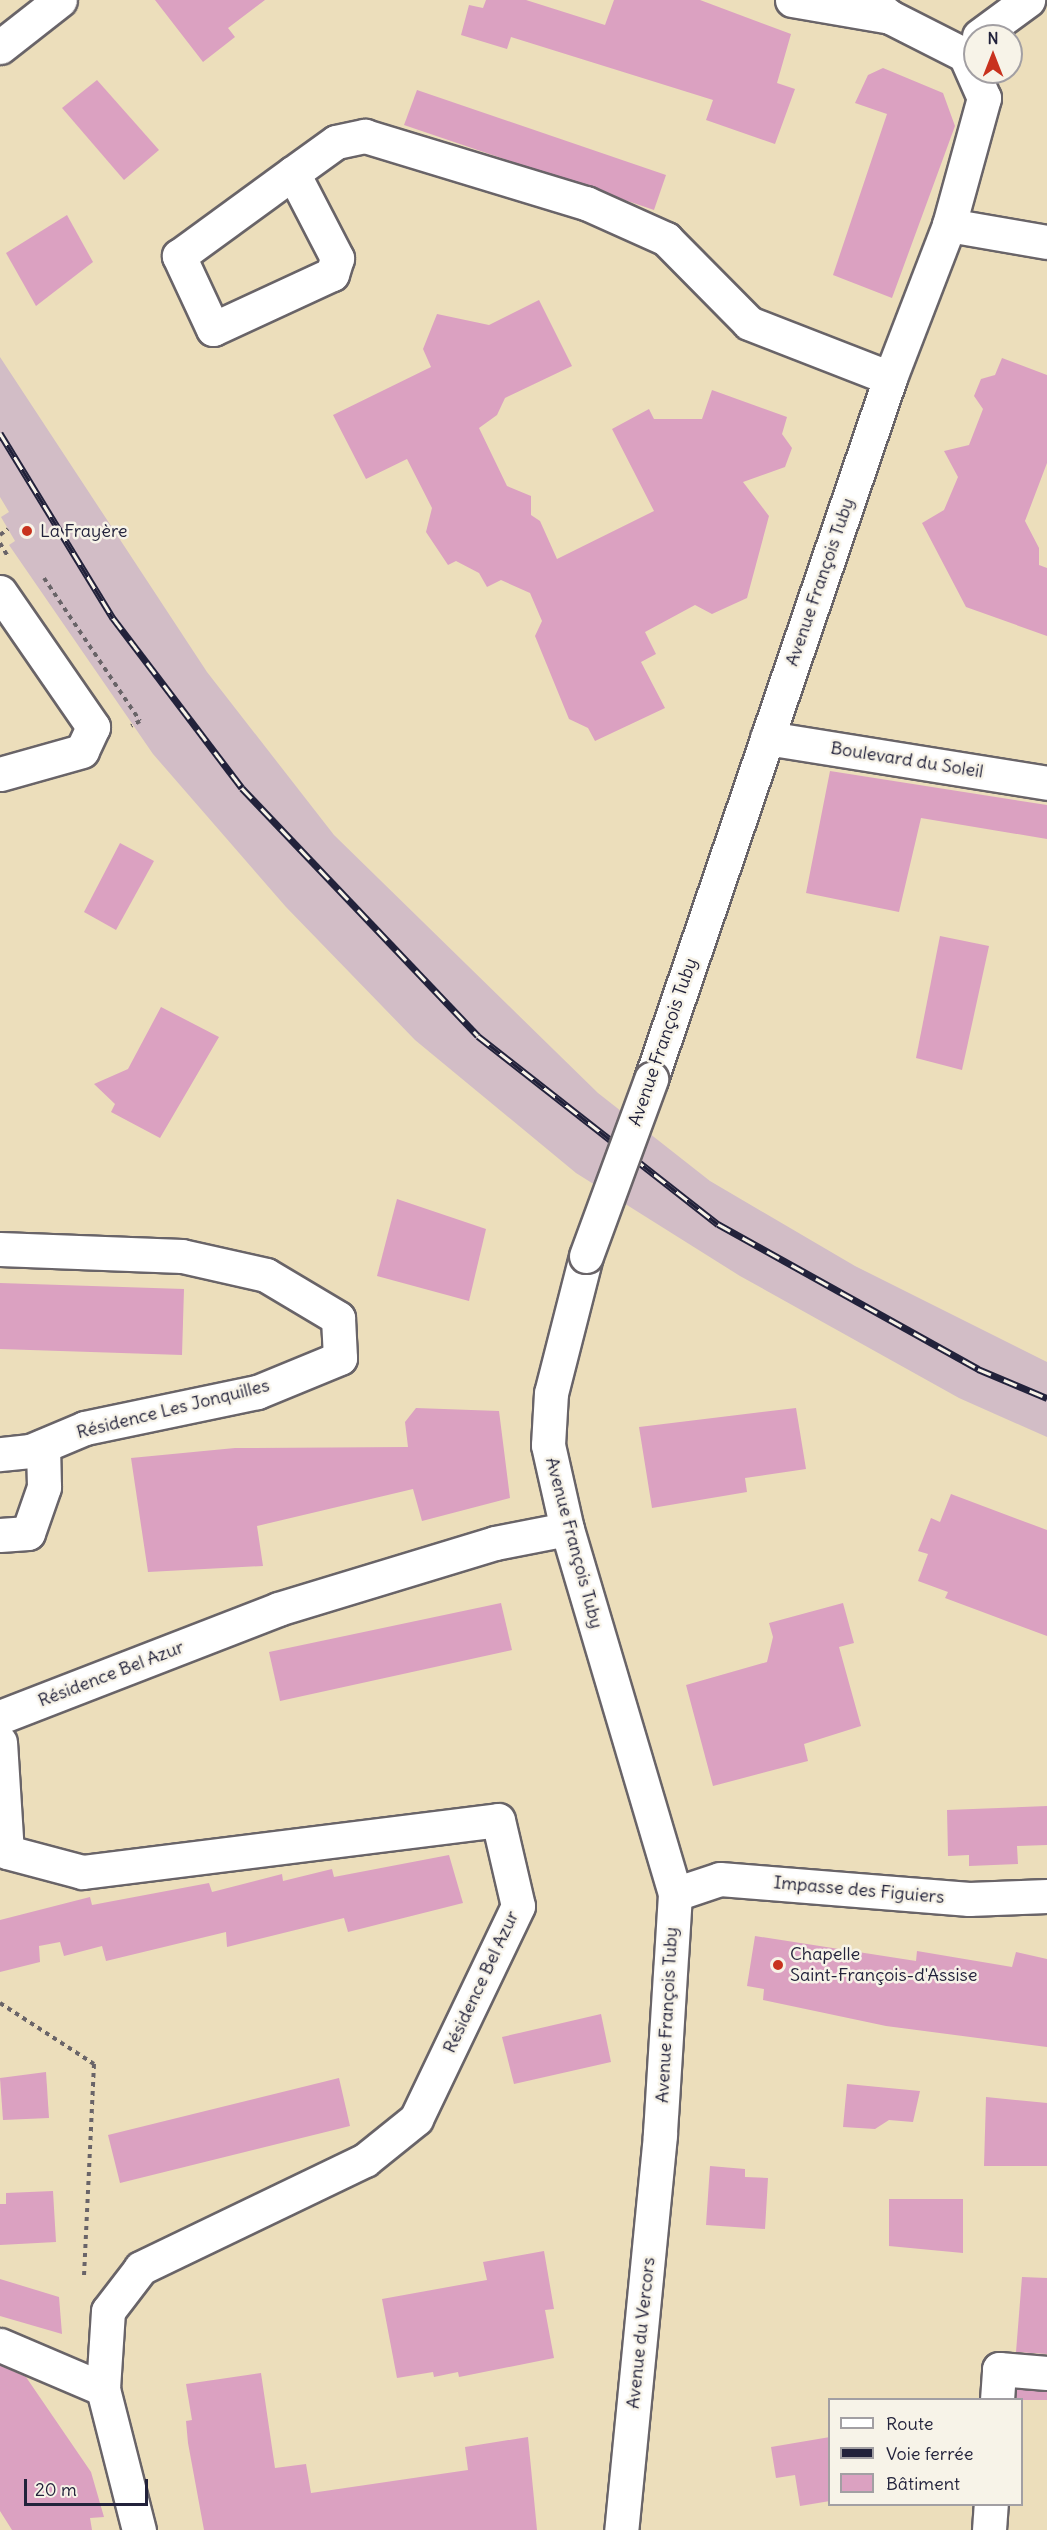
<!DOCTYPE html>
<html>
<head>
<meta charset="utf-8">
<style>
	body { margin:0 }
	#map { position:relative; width:1047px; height:2530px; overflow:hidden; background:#ecdebb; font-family:Delius,sans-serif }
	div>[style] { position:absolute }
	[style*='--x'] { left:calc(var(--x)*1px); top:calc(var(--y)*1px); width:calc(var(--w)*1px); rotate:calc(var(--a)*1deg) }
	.industrial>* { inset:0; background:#d2bdc6 }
	.building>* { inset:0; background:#dba1c1 }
	.path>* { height:4px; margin-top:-2px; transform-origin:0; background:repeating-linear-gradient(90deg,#696468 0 4.5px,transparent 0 9px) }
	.roads { filter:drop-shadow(2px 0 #696468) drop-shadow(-2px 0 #696468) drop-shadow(0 2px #696468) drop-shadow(0 -2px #696468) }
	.minor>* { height:33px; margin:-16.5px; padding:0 16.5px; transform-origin:16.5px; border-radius:16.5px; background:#fff }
	.rail>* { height:7px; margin-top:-3.5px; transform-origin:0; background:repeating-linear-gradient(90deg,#f7f3e8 0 14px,#22223b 0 28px); box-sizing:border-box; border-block:2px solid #22223b }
	.bridges { filter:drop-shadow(2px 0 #696468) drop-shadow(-2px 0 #696468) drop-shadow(0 2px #696468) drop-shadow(0 -2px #696468) }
	.minor-bridge>* { height:33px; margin:-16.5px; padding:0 16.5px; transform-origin:16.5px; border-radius:16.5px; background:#fff }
	.dots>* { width:16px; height:16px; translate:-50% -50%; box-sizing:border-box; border:3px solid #f7f3e8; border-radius:50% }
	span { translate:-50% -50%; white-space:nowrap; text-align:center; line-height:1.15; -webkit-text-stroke:5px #f7f3e8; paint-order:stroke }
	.poi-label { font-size:18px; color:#22223b }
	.left { translate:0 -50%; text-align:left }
	.street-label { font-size:18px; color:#22223b }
	.legend { position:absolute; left:828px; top:2398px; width:195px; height:108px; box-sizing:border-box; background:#f7f3e8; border:2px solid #a29fa3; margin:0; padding:8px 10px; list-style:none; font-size:18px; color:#22223b }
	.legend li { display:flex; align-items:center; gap:12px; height:30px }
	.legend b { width:30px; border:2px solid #a29fa3 }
	.north { position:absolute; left:963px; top:24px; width:60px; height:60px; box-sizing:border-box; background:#f7f3e8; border:2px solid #a29fa3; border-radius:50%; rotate:0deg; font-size:16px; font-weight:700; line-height:24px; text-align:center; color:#22223b }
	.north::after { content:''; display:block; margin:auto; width:21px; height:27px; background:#c8321e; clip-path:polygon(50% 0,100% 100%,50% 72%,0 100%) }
	.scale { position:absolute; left:24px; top:2479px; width:124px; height:27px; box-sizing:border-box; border:3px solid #22223b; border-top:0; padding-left:8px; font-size:18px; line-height:21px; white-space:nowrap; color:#22223b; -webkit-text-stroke:4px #f7f3e8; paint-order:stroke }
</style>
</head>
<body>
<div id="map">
	<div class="industrial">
		<div style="clip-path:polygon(0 357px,207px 672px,334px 835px,598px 1093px,710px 1181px,855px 1266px,1047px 1362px,1047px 1437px,959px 1398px,740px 1276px,576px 1173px,415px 1040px,286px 907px,153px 754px,9px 545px,15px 541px,1px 517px,9px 512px,0 497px)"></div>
	</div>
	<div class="building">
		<div style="clip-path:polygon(155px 0,265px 0,228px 28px,235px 37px,203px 62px)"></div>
		<div style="clip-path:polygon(486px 0,526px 0,605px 25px,614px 0,700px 0,791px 34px,777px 83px,795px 89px,775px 144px,706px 120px,713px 100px,511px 37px,507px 49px,461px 35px,469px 5px,483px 8px)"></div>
		<div style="clip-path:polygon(883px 68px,943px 93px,955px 126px,892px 298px,833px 275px,887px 114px,855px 103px,868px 75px)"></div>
		<div style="clip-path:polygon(97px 80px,159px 150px,124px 180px,62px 108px)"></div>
		<div style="clip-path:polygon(417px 90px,666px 175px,654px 210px,404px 125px)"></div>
		<div style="clip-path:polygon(67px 215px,93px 262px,36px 306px,6px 253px)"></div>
		<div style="clip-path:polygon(539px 300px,572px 366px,505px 398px,497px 415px,479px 428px,507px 486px,531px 496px,531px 515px,540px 521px,557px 559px,654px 511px,612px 429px,649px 409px,654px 419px,702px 419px,712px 390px,787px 417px,782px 434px,792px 448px,785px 467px,743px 482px,769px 516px,747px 598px,712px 614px,695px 605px,645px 632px,656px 654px,641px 662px,665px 708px,595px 741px,588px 728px,569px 719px,535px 636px,542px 621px,530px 593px,501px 580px,487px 587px,479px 573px,456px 561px,448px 565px,426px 532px,432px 508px,407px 459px,366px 479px,333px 415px,431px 367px,423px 349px,437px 314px,489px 325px)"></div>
		<div style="clip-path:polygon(1002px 358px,1047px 375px,1047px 463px,1025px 521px,1039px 548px,1039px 565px,1047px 568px,1047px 636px,966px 607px,922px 523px,944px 510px,958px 477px,944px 451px,969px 445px,983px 409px,974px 396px,981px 379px,995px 375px)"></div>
		<div style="clip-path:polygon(830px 771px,1047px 805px,1047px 839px,921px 818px,899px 912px,806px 893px)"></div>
		<div style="clip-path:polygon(120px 843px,154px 861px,116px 930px,84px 912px)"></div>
		<div style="clip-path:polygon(940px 936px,989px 946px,962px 1070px,916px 1058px)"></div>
		<div style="clip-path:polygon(161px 1007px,219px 1037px,160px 1138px,111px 1112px,115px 1104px,94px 1084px,128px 1069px)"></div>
		<div style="clip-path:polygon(397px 1199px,486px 1229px,469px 1301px,377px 1276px)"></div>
		<div style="clip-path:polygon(0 1283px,184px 1289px,182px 1355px,0 1349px)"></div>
		<div style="clip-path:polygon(416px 1408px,499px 1411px,510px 1498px,422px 1521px,413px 1489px,257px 1526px,263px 1566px,148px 1572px,131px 1458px,235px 1448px,408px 1447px,405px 1422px)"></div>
		<div style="clip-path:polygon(796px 1408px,806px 1469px,745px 1478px,747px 1492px,652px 1508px,639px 1427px)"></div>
		<div style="clip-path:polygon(951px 1494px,1047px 1530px,1047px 1636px,945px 1598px,948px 1592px,918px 1581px,928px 1554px,918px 1551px,931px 1518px,940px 1522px)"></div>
		<div style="clip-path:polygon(501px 1603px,512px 1650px,280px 1701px,269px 1652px)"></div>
		<div style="clip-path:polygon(843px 1603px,854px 1643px,839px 1647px,861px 1726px,804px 1744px,808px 1761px,713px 1786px,686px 1685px,767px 1662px,773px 1637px,769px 1623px)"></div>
		<div style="clip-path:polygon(1047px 1806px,1047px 1845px,1017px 1846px,1018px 1864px,969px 1866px,969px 1855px,948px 1856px,947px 1810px)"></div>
		<div style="clip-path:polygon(449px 1855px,463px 1903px,348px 1932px,344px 1918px,227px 1947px,226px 1932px,106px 1961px,102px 1946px,64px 1956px,60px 1942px,39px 1946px,40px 1962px,0 1972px,0 1920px,90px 1897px,92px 1905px,209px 1883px,212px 1892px,282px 1874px,283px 1881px,332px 1869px,334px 1877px)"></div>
		<div style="clip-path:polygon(755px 1936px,916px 1961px,917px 1951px,1012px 1967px,1016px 1952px,1047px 1959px,1047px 2047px,886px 2026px,763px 2000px,764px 1989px,747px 1986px)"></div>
		<div style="clip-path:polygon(601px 2014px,611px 2062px,514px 2084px,502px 2037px)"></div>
		<div style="clip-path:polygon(46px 2072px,49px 2118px,3px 2120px,0 2078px)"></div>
		<div style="clip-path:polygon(339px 2078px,350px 2126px,120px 2183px,108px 2135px)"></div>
		<div style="clip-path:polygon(847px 2084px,920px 2091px,913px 2122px,889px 2120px,875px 2129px,843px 2127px)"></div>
		<div style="clip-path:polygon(986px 2097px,1047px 2103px,1047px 2166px,984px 2166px)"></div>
		<div style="clip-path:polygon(710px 2166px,745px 2169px,745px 2177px,768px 2178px,765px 2229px,706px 2225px)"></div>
		<div style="clip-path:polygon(53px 2191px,56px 2242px,0 2245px,0 2204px,6px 2204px,6px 2193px)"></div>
		<div style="clip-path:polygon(889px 2199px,963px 2199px,963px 2253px,889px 2246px)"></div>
		<div style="clip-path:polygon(544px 2251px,554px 2309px,545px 2310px,554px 2358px,459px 2377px,458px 2372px,434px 2377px,433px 2372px,397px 2378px,382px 2299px,487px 2280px,483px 2262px)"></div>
		<div style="clip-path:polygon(1022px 2277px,1047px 2278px,1047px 2354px,1016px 2352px)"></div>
		<div style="clip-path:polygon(0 2279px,59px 2297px,62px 2334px,0 2316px)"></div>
		<div style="clip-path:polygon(0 2365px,26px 2377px,91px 2472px,104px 2517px,90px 2518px,92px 2530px,12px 2530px,0 2511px)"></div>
		<div style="clip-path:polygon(261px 2373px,275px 2468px,306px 2464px,311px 2493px,468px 2470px,465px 2447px,528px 2437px,537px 2530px,204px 2530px,188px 2443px,186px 2421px,192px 2420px,186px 2384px)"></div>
		<div style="clip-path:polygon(1016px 2389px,1047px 2391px,1047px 2400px,1016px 2400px)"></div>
		<div style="clip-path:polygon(830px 2437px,830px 2501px,800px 2506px,795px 2475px,776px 2478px,771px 2447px)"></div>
	</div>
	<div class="path">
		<div style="--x:0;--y:535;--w:10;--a:-37"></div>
		<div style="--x:0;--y:543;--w:14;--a:60"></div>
		<div style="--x:44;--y:578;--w:172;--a:56.1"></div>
		<div style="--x:140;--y:721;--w:10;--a:151"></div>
		<div style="--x:0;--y:2003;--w:112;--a:33"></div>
		<div style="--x:94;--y:2064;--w:214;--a:92.7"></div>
	</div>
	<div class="roads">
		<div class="minor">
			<div style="--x:792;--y:0;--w:99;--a:9.8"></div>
			<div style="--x:979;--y:36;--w:61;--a:-36.3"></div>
			<div style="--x:0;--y:47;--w:76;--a:-38.1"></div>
			<div style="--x:293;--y:173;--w:96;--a:62.6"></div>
			<div style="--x:337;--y:258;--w:17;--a:107"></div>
			<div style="--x:332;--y:274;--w:131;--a:155.2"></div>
			<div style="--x:213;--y:329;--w:81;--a:-115"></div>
			<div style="--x:179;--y:256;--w:141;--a:-36.1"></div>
			<div style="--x:293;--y:173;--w:53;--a:-35.8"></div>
			<div style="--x:336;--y:142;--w:30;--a:-12"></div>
			<div style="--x:365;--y:136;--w:231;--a:16.9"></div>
			<div style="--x:586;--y:203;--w:88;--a:24.2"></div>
			<div style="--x:666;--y:239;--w:118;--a:45.3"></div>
			<div style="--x:749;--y:323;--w:151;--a:21.3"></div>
			<div style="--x:949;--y:225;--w:99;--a:9.8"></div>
			<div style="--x:0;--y:592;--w:164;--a:55.4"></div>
			<div style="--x:93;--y:727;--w:26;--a:115"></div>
			<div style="--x:82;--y:751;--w:85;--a:164.3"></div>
			<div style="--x:767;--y:738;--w:284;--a:9.1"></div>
			<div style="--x:651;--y:1079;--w:741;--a:-71.17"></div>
			<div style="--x:890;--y:378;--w:164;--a:-68.9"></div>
			<div style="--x:949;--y:225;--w:132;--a:-74.6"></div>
			<div style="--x:984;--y:98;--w:47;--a:-113.8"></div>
			<div style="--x:965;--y:55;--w:84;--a:-153.1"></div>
			<div style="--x:890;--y:17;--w:27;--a:-141"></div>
			<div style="--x:0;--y:1249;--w:182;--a:2.2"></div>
			<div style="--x:182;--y:1256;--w:86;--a:12.7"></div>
			<div style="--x:266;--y:1275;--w:84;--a:30.8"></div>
			<div style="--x:338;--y:1318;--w:40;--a:87.1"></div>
			<div style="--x:340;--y:1358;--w:90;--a:157.7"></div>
			<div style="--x:257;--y:1392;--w:176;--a:168.2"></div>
			<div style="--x:85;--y:1428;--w:60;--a:157.3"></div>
			<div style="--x:30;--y:1451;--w:30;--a:174"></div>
			<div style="--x:586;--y:1256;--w:141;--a:104.3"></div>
			<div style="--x:551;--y:1393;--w:52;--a:93.3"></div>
			<div style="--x:548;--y:1445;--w:86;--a:77.3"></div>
			<div style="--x:567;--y:1529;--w:381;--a:73.5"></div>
			<div style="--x:675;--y:1894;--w:241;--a:93.6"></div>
			<div style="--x:660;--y:2135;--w:397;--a:95.6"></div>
			<div style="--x:0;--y:1535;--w:28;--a:-4"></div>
			<div style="--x:28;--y:1533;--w:49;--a:-70.8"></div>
			<div style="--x:44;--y:1487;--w:41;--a:-91.4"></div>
			<div style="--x:0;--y:1717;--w:298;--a:-21.2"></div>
			<div style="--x:278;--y:1609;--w:227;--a:-16.9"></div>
			<div style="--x:495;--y:1543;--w:73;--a:-11"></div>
			<div style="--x:0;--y:1742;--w:110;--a:86.4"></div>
			<div style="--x:7;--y:1852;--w:78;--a:14.9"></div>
			<div style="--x:82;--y:1872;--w:419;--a:-7.1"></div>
			<div style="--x:498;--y:1820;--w:88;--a:76.9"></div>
			<div style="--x:518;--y:1906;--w:236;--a:115.6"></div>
			<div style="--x:416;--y:2119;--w:65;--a:141.2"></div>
			<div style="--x:365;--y:2160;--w:249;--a:154.3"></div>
			<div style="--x:141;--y:2268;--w:54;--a:127.5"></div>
			<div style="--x:108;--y:2311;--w:78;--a:93.7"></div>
			<div style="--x:103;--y:2389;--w:146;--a:75.7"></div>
			<div style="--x:675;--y:1894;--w:47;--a:-18.4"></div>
			<div style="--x:720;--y:1879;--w:250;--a:4.6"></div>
			<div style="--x:969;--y:1899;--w:78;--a:-2.2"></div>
			<div style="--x:0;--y:2345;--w:112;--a:23.1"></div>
			<div style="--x:997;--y:2400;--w:31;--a:-86"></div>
			<div style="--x:999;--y:2369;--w:48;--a:4.8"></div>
			<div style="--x:989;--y:2530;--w:26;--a:-86"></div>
		</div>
	</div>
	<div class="rail">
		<div style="--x:0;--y:433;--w:217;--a:58.6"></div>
		<div style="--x:113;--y:618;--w:213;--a:52.8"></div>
		<div style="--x:242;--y:788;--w:342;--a:46.4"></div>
		<div style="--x:478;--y:1036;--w:305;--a:38.1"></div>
		<div style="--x:718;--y:1224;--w:298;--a:29.1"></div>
		<div style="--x:978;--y:1369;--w:75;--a:22.8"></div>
	</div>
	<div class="bridges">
		<div class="minor-bridge">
			<div style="--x:586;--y:1256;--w:189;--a:-69.8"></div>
		</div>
	</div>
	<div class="dots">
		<div style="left:27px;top:531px;background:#c8321e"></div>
		<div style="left:778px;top:1965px;background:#c8321e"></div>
	</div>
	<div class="poi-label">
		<span class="left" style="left:40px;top:531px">La Frayère</span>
		<span class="left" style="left:790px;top:1965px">Chapelle<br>Saint-François-d'Assise</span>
	</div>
	<div class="street-label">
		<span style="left:820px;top:582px;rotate:-71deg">Avenue François Tuby</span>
		<span style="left:907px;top:760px;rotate:9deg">Boulevard du Soleil</span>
		<span style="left:663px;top:1042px;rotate:-71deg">Avenue François Tuby</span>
		<span style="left:173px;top:1409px;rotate:-14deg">Résidence Les Jonquilles</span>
		<span style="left:574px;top:1543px;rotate:75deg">Avenue François Tuby</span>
		<span style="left:111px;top:1674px;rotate:-21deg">Résidence Bel Azur</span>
		<span style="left:859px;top:1890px;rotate:5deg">Impasse des Figuiers</span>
		<span style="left:481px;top:1982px;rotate:-65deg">Résidence Bel Azur</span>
		<span style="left:667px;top:2015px;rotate:-87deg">Avenue François Tuby</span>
		<span style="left:641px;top:2333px;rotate:-84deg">Avenue du Vercors</span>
	</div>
	<ul class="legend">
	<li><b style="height:8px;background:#fff"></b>Route</li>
	<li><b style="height:8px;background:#22223b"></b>Voie ferrée</li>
	<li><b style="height:16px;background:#dba1c1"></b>Bâtiment</li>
	</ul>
	<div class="north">N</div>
	<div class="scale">20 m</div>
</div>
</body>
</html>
